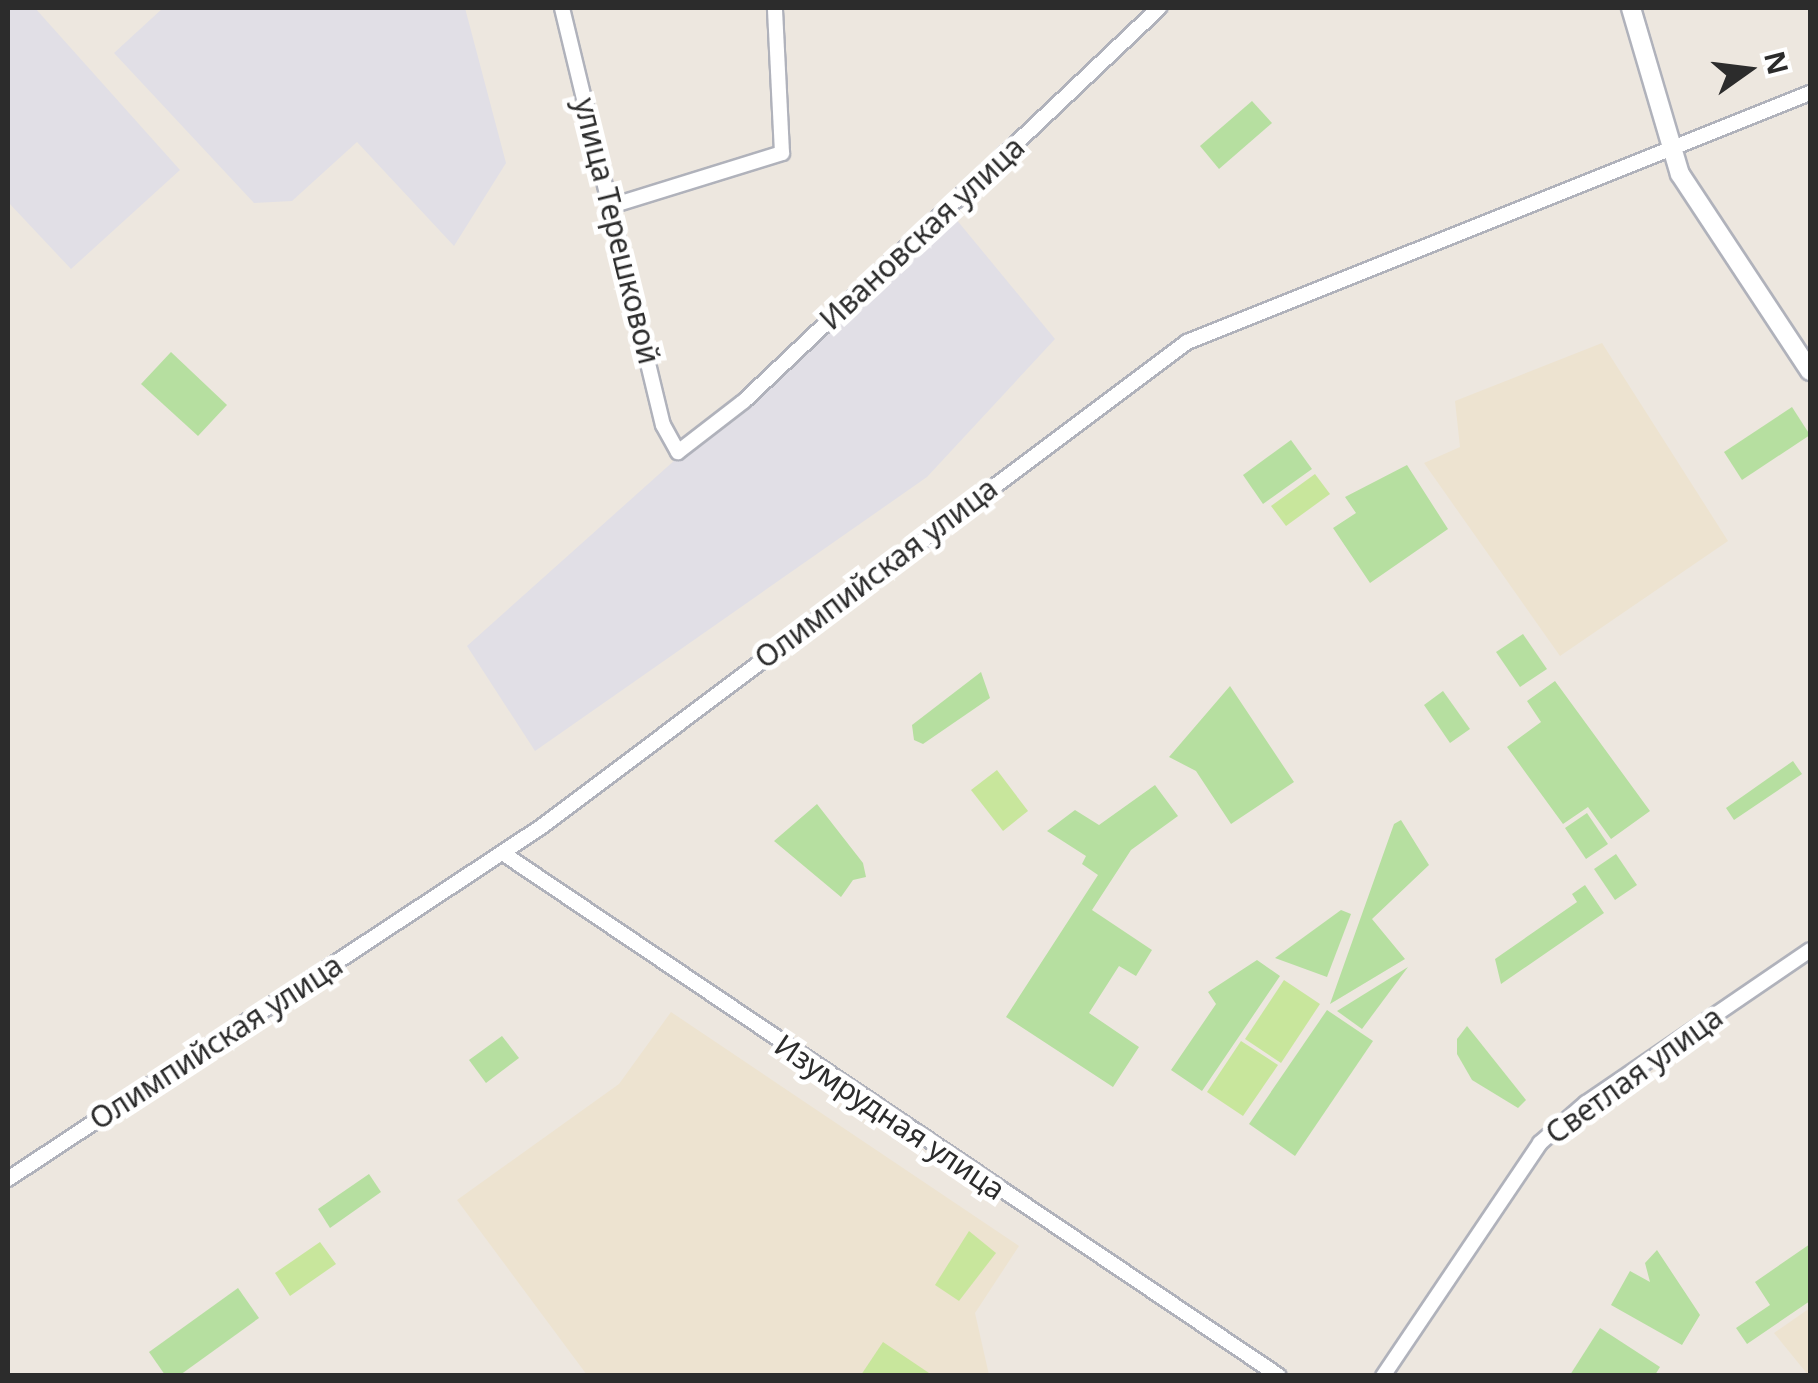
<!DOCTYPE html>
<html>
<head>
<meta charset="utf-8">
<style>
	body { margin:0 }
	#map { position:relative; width:1818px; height:1383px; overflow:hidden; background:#ede7df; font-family:"Noto Sans",sans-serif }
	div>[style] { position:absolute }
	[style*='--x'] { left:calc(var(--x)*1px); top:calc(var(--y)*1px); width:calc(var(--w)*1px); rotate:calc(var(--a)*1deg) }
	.industrial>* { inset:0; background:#e1dfe6 }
	.education>* { inset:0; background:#ede3d0 }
	.green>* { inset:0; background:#b6dfa0 }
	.pitch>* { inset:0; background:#c8e69c }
	.roads { filter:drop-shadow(2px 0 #b0b2bb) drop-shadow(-2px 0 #b0b2bb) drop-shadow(0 2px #b0b2bb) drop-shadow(0 -2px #b0b2bb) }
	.minor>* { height:14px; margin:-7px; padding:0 7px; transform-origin:7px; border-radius:7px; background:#fff }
	.secondary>* { height:18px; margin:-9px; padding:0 9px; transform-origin:9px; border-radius:9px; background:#fff }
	span { translate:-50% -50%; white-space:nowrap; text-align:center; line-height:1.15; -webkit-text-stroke:10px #fff; paint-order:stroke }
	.street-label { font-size:30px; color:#2c2c2c }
	.frame { position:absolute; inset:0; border:10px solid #2c2c2c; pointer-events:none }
	.north { position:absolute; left:1698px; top:20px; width:100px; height:100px; -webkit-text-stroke:8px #fff; paint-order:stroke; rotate:76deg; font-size:28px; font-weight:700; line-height:40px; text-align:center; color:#2c2c2c }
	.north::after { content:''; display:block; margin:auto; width:35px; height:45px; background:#2c2c2c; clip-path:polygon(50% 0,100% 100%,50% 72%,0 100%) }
</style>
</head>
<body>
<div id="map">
	<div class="industrial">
		<div style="clip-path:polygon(8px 8px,35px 8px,180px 170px,71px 269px,8px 202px)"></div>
		<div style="clip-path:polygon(163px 8px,465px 8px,506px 163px,454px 246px,357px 142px,292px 201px,254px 203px,114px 53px)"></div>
		<div style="clip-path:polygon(951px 213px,1055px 339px,927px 477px,535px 751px,467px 646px)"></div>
	</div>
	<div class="education">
		<div style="clip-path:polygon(1602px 343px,1728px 541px,1560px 656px,1424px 463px,1460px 447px,1455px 401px)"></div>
		<div style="clip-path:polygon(671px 1012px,1019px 1246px,975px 1313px,989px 1375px,587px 1375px,457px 1200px,619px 1084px)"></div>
		<div style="clip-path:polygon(1810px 1308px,1810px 1375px,1809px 1376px,1774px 1333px)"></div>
	</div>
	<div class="green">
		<div style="clip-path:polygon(1252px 101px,1272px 123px,1219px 169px,1200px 146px)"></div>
		<div style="clip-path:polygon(171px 352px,227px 405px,198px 436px,141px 384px)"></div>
		<div style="clip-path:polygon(1792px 407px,1810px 435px,1742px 480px,1724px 452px)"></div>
		<div style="clip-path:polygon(1291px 440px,1312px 469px,1263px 504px,1243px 475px)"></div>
		<div style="clip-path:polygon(1407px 465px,1448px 529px,1370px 583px,1333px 528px,1356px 513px,1345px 497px)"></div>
		<div style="clip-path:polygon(1523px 634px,1547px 669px,1520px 687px,1496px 652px)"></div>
		<div style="clip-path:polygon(981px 672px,990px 698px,923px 744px,914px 740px,912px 725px)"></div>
		<div style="clip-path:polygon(1555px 681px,1650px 811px,1611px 839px,1588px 807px,1563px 824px,1507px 747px,1541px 722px,1527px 701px)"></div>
		<div style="clip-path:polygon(1230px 686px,1294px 782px,1231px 824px,1196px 771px,1169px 757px)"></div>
		<div style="clip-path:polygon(1443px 691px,1470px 729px,1450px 743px,1424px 705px)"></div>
		<div style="clip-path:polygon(1793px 761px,1802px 774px,1734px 820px,1726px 808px)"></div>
		<div style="clip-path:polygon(1155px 785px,1178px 816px,1131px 850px,1092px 910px,1152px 950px,1136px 976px,1119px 966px,1089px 1013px,1139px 1047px,1113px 1087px,1006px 1017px,1098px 875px,1082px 864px,1086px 856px,1047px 831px,1075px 810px,1099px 825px)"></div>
		<div style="clip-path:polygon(817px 804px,863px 863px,866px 877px,853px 880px,841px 897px,774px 841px)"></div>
		<div style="clip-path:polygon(1587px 813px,1608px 844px,1586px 859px,1565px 828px)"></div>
		<div style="clip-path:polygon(1401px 820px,1429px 865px,1372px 919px,1405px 959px,1330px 1004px,1394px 824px)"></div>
		<div style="clip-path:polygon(1616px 854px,1637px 885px,1615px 900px,1594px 869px)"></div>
		<div style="clip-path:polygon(1585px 885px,1604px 913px,1501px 984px,1495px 959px,1577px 902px,1572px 894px)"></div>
		<div style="clip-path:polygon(1341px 910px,1351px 914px,1327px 977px,1275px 958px)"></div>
		<div style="clip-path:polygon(1257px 960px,1280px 976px,1202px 1091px,1171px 1070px,1216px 1004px,1208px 992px)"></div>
		<div style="clip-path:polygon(1408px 967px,1362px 1029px,1337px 1011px)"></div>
		<div style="clip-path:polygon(1327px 1010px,1373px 1041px,1295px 1156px,1249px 1124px)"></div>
		<div style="clip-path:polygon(1467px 1026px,1526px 1100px,1518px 1108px,1472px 1080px,1457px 1054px,1457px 1039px)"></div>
		<div style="clip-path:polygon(502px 1036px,519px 1058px,486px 1083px,469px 1060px)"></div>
		<div style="clip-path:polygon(369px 1174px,381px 1192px,330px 1228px,318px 1209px)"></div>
		<div style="clip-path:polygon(1810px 1244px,1810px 1301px,1747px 1344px,1736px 1328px,1770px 1305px,1755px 1282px)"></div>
		<div style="clip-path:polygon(1657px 1250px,1700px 1315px,1682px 1345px,1611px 1305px,1630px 1271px,1650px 1282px,1645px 1263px)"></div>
		<div style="clip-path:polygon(238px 1288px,259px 1318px,180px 1375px,165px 1375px,149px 1352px)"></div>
		<div style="clip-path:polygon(1600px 1328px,1660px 1367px,1655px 1375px,1570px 1375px)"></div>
	</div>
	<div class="pitch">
		<div style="clip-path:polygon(1315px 474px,1330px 494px,1286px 526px,1271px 506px)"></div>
		<div style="clip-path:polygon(997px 770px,1028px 811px,1003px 831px,971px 790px)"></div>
		<div style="clip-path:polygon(1284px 980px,1320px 1004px,1281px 1063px,1245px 1039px)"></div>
		<div style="clip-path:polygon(1241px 1041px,1278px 1065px,1243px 1116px,1207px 1092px)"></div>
		<div style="clip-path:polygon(969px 1231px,996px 1253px,959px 1301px,935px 1285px)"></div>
		<div style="clip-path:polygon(320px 1242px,336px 1264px,290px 1296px,275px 1273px)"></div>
		<div style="clip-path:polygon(883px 1342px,932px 1375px,861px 1375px)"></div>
	</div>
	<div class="roads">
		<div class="minor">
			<div style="--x:562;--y:8;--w:429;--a:76.4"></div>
			<div style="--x:663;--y:425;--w:31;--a:61"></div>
			<div style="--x:678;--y:452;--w:83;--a:-37.7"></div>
			<div style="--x:744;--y:401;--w:572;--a:-43.44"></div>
			<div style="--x:611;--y:206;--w:179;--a:-17.2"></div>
			<div style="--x:782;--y:153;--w:145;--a:-92.8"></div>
			<div style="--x:504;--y:854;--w:934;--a:33.96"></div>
			<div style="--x:8;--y:1179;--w:639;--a:-33.44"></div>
			<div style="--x:541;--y:827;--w:808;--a:-36.9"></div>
			<div style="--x:1187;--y:342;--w:671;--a:-21.79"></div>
			<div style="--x:1383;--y:1376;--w:281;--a:-56"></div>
			<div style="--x:1540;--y:1143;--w:61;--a:-41"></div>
			<div style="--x:1586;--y:1103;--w:271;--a:-34.3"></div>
		</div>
		<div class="secondary">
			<div style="--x:1631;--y:8;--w:173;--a:73.6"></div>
			<div style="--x:1680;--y:174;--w:236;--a:56.6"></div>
		</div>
	</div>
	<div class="street-label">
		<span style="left:617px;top:231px;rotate:76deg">улица Терешковой</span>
		<span style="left:922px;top:233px;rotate:-43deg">Ивановская улица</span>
		<span style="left:876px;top:573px;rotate:-37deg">Олимпийская улица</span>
		<span style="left:216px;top:1042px;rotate:-33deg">Олимпийская улица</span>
		<span style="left:1634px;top:1075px;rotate:-36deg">Светлая улица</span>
		<span style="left:890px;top:1117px;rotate:34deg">Изумрудная улица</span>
	</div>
	<div class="frame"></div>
	<div class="north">N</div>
</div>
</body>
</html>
